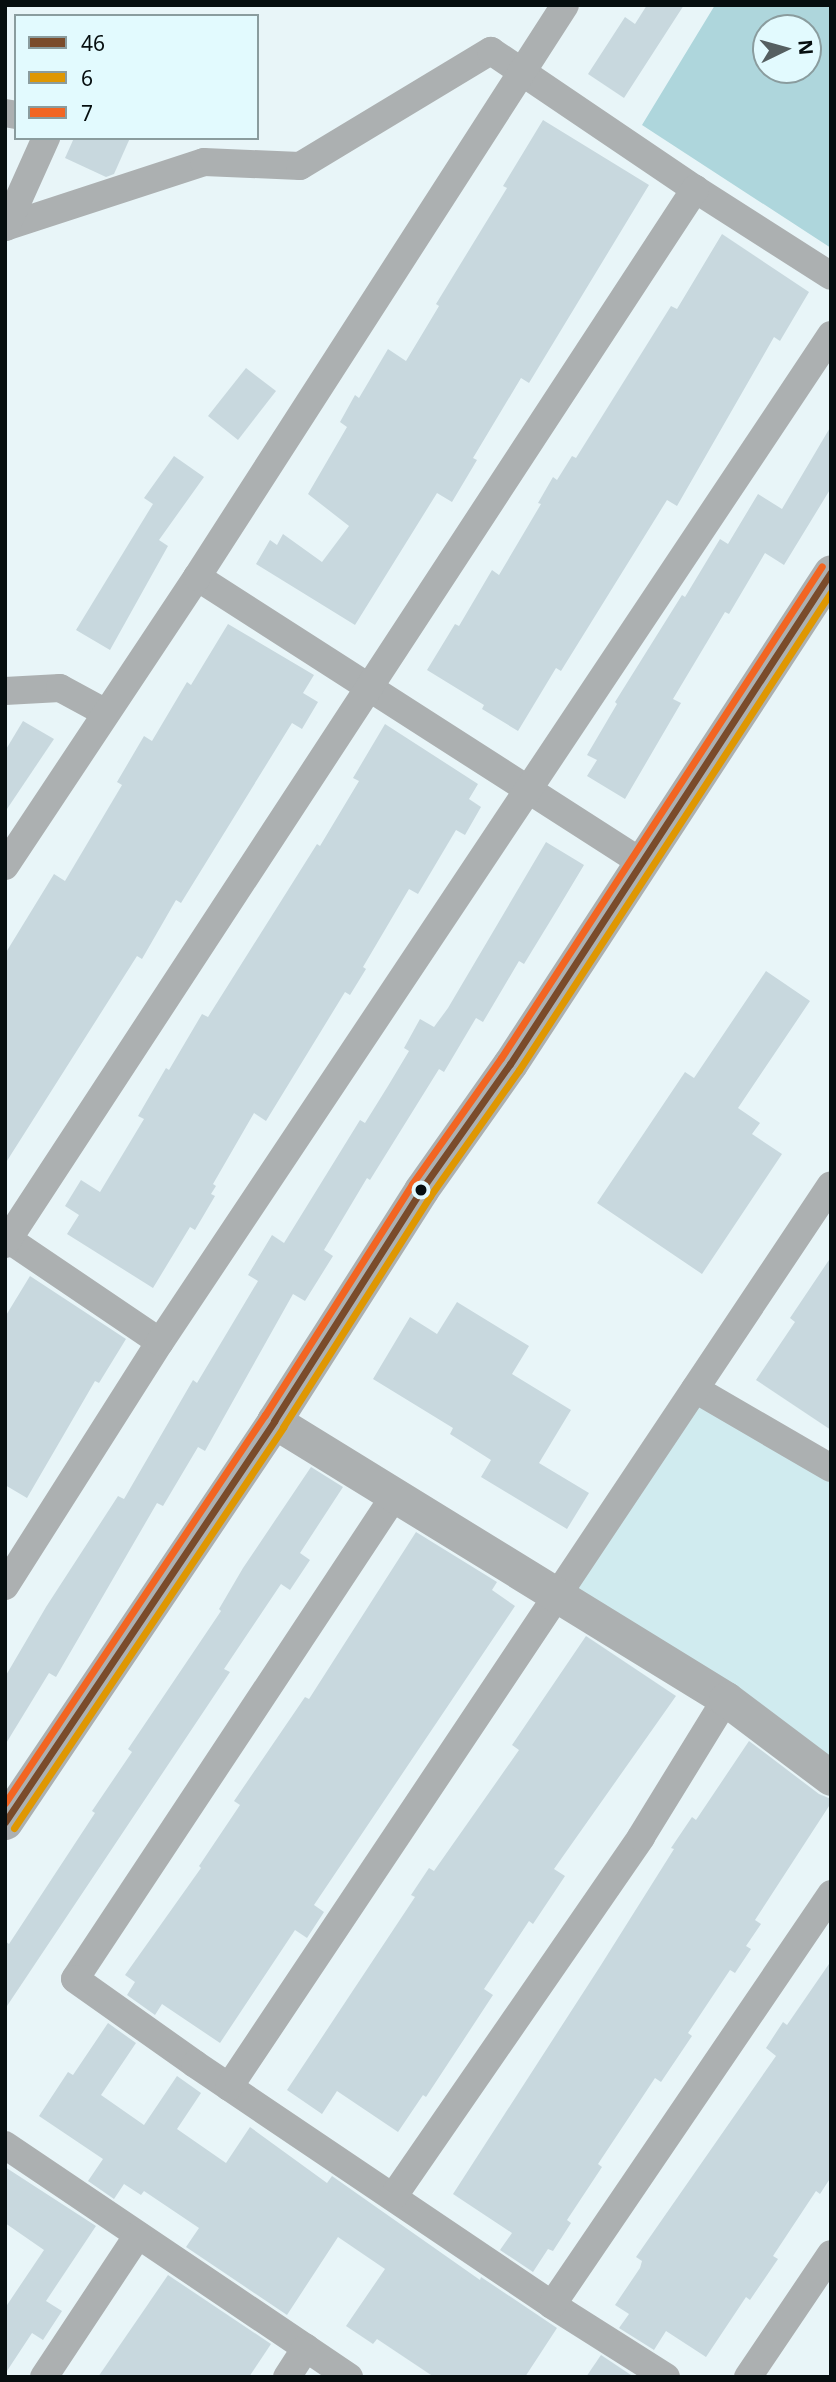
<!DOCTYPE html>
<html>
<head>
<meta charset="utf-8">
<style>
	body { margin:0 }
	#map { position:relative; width:836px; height:2382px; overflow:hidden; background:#e8f5f8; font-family:"Noto Sans",sans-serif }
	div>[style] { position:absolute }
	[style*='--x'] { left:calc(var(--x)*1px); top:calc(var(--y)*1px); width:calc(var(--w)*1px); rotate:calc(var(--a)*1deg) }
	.green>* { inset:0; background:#d0ebef }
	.forest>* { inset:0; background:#aed6dc }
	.building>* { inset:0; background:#c8d8de }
	.minor>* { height:28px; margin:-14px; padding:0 14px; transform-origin:14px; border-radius:14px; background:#acb0b1 }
	.tertiary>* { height:35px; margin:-17.5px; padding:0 17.5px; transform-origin:17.5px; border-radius:17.5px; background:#acb0b1 }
	.bus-1>* { height:7px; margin:-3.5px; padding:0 3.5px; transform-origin:3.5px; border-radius:3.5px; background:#7a4b2a }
	.bus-2>* { height:7px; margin:-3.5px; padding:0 3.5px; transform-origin:3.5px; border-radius:3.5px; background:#df9702 }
	.bus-3>* { height:7px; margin:-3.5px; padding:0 3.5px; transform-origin:3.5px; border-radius:3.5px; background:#f26522 }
	.dots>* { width:19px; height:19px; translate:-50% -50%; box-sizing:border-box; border:4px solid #e2fafe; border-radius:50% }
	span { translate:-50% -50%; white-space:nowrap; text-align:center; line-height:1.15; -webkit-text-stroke:7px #e2fafe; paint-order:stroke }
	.frame { position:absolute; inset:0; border:7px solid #060e0f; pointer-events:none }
	.legend { position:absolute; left:14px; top:14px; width:245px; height:126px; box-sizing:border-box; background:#e2fafe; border:2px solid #8a9c9e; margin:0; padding:9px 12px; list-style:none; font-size:21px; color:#060e0f }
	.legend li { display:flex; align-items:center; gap:14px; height:35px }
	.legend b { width:35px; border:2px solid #8a9c9e }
	.north { position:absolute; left:752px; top:14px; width:70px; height:70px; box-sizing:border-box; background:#e2fafe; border:2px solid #8a9c9e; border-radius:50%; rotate:85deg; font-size:19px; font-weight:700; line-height:28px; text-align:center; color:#060e0f }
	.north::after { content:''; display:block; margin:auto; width:24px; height:32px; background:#555f61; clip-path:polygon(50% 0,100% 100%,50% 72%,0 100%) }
</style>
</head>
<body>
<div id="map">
	<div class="green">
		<div style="clip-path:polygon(695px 1389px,831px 1468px,831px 1778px,557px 1595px)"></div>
	</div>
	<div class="forest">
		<div style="clip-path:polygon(evenodd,715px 5px,831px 5px,831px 248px,642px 125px,715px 5px,766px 28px,808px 28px,808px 70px,766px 70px,766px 28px)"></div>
	</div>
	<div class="building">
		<div style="clip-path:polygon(647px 5px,684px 5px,624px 98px,588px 74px,625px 17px,635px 24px)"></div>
		<div style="clip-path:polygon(543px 120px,649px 185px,529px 383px,521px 378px,473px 458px,477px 460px,452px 502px,437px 493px,355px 625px,256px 564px,270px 540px,277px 545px,283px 534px,322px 562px,349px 526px,308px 494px,347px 427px,340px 422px,355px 395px,359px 398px,388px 349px,406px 361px,439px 306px,436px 304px,507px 188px,503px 186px)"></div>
		<div style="clip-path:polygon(74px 138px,130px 138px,114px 174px,106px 177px,65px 158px)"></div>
		<div style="clip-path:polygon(722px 234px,809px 292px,780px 341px,774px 337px,677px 506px,667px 500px,561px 671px,556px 668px,518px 731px,482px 709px,484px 705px,427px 670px,455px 624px,459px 626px,492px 570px,499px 575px,541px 504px,538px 503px,553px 477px,557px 480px,572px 456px,576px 458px,671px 306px,677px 309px)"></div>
		<div style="clip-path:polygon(246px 368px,276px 391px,238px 440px,208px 416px)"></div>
		<div style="clip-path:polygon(831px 426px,831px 488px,784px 565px,765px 553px,729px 614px,725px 612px,673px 699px,681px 703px,625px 799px,587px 776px,597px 760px,587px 755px,617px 704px,615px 702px,682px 595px,685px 597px,720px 539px,728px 544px,758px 494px,782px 509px)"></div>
		<div style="clip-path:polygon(174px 456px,204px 477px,159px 540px,168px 546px,110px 650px,76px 630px,153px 504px,144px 498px)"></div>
		<div style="clip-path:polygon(228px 624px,314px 675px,303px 693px,318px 702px,302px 729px,292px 723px,181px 903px,176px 900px,142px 959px,137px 956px,5px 1164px,5px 954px,54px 874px,65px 881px,122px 785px,117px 782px,144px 736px,152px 741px,187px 682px,191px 685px)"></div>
		<div style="clip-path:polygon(23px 721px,54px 739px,5px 812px,5px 751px)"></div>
		<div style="clip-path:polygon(385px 724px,478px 784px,469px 799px,481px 807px,465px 835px,456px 830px,418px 894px,409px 889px,363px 967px,366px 969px,350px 995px,345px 992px,266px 1121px,254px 1113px,213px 1184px,216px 1186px,211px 1194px,215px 1196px,195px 1230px,190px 1227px,153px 1288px,67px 1234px,79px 1215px,65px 1206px,81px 1180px,100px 1192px,144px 1119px,138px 1116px,166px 1068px,169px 1070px,202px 1014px,208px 1017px,317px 844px,320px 846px,359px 781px,353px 778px)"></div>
		<div style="clip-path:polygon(546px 842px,584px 865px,557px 910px,524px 964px,519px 961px,483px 1022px,476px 1018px,444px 1072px,439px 1069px,370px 1180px,367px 1178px,324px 1250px,333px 1256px,305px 1301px,293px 1294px,205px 1451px,198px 1447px,163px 1506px,157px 1503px,56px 1677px,49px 1673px,5px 1745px,5px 1677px,46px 1607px,118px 1496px,124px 1499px,193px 1380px,197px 1383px,258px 1281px,248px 1275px,272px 1235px,284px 1243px,360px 1120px,365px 1123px,388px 1086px,409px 1051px,404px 1048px,420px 1019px,434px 1027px,448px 1008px)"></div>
		<div style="clip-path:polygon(766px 971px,810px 1001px,738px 1108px,760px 1123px,752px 1134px,782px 1154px,702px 1274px,597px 1203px,685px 1072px,694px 1078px)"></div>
		<div style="clip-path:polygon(831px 1257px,831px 1430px,756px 1380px,795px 1322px,790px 1318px)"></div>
		<div style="clip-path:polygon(30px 1276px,126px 1339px,99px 1383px,95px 1381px,27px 1498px,5px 1485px,5px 1317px)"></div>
		<div style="clip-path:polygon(457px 1302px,529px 1346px,512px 1374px,571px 1410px,539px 1463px,589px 1493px,567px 1529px,481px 1477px,491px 1460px,450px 1434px,453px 1428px,373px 1379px,410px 1317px,437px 1334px)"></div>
		<div style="clip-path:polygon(311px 1467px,343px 1487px,300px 1553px,310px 1560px,290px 1590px,281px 1584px,224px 1669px,230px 1672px,5px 2009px,5px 1941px,9px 1944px,95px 1813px,92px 1811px,132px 1752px,128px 1749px,221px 1611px,219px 1609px,243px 1568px)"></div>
		<div style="clip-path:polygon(416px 1532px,497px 1582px,492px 1590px,515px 1606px,314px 1905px,324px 1912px,307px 1938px,295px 1930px,220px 2043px,162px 2004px,155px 2015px,127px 1995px,135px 1982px,125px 1975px,201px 1868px,199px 1866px,240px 1805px,234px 1801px,305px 1697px,309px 1699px)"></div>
		<div style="clip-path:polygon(586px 1636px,676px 1696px,554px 1869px,565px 1876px,533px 1924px,529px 1921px,484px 1989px,493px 1995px,426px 2097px,423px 2095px,398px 2132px,337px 2091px,322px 2114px,287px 2090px,415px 1897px,411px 1895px,429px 1868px,434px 1871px,519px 1750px,512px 1745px)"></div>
		<div style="clip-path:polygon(749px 1741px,819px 1794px,831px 1799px,831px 1803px,755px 1920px,761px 1924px,746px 1946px,751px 1949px,735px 1973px,730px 1970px,688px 2033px,692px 2036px,661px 2082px,655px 2078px,598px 2164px,602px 2167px,567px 2220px,571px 2223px,553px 2251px,548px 2249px,533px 2272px,500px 2250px,512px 2233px,453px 2194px,601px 1965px,674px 1849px,671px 1848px,692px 1817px,696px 1820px)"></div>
		<div style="clip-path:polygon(831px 1961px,831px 2177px,820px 2194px,816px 2191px,773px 2256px,778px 2259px,750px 2300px,746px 2297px,706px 2357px,666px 2331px,654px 2350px,619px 2328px,629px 2314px,615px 2305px,640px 2268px,642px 2261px,636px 2257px,776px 2056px,766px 2048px,783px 2022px,787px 2025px)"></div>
		<div style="clip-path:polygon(108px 2023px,136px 2043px,101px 2095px,144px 2125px,177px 2076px,201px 2093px,177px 2129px,226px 2163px,250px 2127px,327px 2183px,332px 2176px,480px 2280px,481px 2277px,557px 2328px,525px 2377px,434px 2377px,377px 2339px,373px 2344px,346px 2326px,385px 2269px,338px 2237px,287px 2315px,186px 2247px,199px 2228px,144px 2191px,141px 2195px,124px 2184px,114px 2199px,88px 2181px,103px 2159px,39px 2116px,68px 2072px,73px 2075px)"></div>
		<div style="clip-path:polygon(5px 2167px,96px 2226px,46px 2301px,62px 2311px,43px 2340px,32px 2333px,5px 2374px,5px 2308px,44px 2250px,5px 2223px)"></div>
		<div style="clip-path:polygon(168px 2275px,271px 2344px,249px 2377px,98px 2377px)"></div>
		<div style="clip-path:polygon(601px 2355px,634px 2377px,586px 2377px)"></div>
	</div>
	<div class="minor">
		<div style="--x:5;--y:113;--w:11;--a:10"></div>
		<div style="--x:5;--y:227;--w:209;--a:-18.1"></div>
		<div style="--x:204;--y:162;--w:96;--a:2.4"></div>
		<div style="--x:300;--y:166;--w:223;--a:-31.1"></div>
		<div style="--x:491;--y:51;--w:246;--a:34.1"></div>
		<div style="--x:695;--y:189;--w:161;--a:32.6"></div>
		<div style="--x:6;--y:227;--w:98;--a:-65.8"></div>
		<div style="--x:197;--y:577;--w:528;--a:32.7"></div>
		<div style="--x:5;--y:691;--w:55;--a:-3.1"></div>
		<div style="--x:60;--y:688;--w:52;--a:28.5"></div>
		<div style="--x:5;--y:866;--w:347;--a:-56.4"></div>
		<div style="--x:197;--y:577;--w:680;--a:-57.24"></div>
		<div style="--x:5;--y:1237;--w:187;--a:34.1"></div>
		<div style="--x:5;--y:1244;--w:1261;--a:-56.81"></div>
		<div style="--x:695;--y:1389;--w:157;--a:30.2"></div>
		<div style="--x:395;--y:1495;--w:580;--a:123.47"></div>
		<div style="--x:75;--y:1979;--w:147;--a:35.3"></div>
		<div style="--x:195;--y:2064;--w:431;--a:34"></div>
		<div style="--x:5;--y:1586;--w:289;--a:-57.6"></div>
		<div style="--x:160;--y:1342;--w:1210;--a:-56.32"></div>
		<div style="--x:229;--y:2087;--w:1084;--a:-56.28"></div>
		<div style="--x:5;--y:2145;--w:415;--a:34"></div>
		<div style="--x:393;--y:2197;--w:437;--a:-55.4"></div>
		<div style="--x:641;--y:1837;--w:162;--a:-58.4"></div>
		<div style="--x:44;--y:2377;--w:170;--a:-56.5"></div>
		<div style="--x:287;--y:2377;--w:35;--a:-57"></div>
		<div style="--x:666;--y:2377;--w:135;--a:-147.7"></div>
		<div style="--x:552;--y:2305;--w:497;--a:-55.8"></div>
		<div style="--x:748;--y:2377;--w:148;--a:-56"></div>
	</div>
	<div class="tertiary">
		<div style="--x:274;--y:1421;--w:531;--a:31.59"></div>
		<div style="--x:726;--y:1699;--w:131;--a:37"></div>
		<div style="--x:5;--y:1822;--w:483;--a:-56.1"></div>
		<div style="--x:274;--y:1421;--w:274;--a:-57.5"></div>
		<div style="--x:421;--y:1190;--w:154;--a:-54.8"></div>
		<div style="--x:510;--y:1064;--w:587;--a:-56.88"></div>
	</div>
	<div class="bus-1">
		<div style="--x:5;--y:1822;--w:483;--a:-56.1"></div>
		<div style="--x:274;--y:1421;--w:274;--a:-57.5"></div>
		<div style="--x:421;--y:1190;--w:154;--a:-54.8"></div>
		<div style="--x:510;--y:1064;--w:587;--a:-56.88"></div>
	</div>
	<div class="bus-2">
		<div style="--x:14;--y:1828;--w:483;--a:-56.1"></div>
		<div style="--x:283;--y:1427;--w:274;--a:-57.5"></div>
		<div style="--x:430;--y:1196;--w:154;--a:-54.8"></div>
		<div style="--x:519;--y:1070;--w:571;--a:-56.87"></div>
	</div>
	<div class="bus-3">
		<div style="--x:5;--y:1803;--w:467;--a:-56.2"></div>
		<div style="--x:265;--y:1415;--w:274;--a:-57.5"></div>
		<div style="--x:412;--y:1184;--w:154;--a:-54.8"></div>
		<div style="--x:501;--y:1058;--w:587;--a:-56.88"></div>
	</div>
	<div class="dots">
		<div style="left:421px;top:1190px;background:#060e0f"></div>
	</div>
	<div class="frame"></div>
	<ul class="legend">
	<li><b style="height:9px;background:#7a4b2a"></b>46</li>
	<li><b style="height:9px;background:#df9702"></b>6</li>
	<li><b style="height:9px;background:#f26522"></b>7</li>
	</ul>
	<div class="north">N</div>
</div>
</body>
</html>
